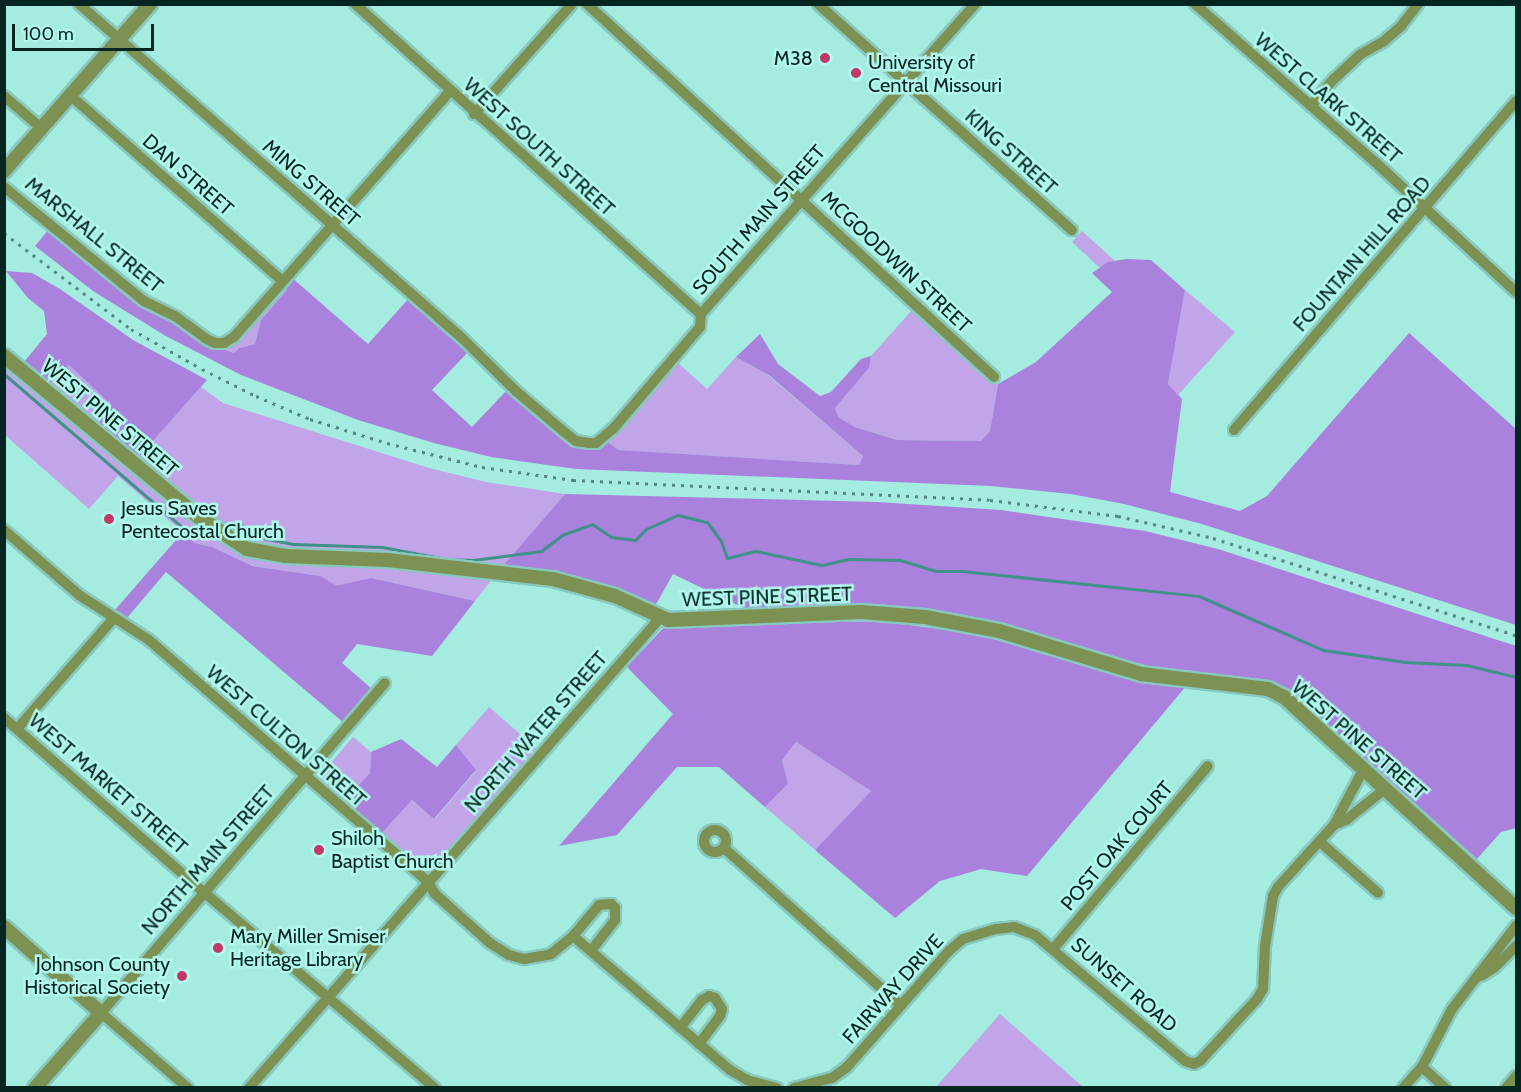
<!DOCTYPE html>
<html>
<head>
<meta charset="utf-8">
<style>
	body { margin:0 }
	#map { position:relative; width:1521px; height:1092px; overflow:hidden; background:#a4ece0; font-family:Cabin,sans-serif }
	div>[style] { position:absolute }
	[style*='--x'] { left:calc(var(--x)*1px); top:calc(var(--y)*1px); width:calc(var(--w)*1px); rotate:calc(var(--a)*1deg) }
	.green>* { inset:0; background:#c1a5e8 }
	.forest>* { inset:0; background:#aa81dd }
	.stream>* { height:3px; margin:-1.5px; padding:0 1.5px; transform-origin:1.5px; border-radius:1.5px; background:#3f9287 }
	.roads { filter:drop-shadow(2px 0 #88c8be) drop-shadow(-2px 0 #88c8be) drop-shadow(0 2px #88c8be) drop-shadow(0 -2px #88c8be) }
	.minor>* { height:10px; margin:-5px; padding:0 5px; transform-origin:5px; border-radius:5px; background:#7d9153 }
	.minor>.ring { margin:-5px; padding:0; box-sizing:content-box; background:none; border:10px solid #7d9153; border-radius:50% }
	.tertiary>* { height:14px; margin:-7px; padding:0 7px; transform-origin:7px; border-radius:7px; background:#7d9153 }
	.rail>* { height:3px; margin-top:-1.5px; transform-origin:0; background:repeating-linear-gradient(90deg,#54877f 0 3px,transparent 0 9px) }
	.dots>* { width:16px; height:16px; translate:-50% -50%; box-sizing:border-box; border:3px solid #b1f9ed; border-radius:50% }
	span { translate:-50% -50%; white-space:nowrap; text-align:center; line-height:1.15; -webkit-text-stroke:5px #b1f9ed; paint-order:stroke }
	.poi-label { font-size:20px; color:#062521 }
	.right { translate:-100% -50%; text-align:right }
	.left { translate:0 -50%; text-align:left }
	.street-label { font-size:20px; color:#062521 }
	.frame { position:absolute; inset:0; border:6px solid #062521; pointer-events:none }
	.scale { position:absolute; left:12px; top:24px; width:142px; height:27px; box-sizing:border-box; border:3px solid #062521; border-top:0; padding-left:8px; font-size:18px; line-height:21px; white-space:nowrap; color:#062521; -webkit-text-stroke:4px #b1f9ed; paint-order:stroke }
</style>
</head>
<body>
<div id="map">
	<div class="green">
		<div style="clip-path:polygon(1082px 231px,1115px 261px,1100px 268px,1072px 242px)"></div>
		<div style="clip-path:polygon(291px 277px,286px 291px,261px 320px,255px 344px,239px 348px,234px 353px,215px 346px,226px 346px)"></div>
		<div style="clip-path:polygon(1185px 290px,1235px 332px,1178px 395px,1168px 384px)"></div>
		<div style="clip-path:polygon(913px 309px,986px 379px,998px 384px,990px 431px,981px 441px,897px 440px,855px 427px,837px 417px,835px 408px,869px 368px,871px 356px)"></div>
		<div style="clip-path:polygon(736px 357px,769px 376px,863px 456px,859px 465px,619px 450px,607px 442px,676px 361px,707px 389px)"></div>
		<div style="clip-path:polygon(5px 364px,195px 521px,231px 546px,493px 578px,475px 601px,371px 578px,336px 587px,321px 576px,254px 566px,212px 547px,195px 543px,118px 476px,89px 509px,5px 435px)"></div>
		<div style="clip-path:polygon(69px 365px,113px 405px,97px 424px,48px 384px)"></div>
		<div style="clip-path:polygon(201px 387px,223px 403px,429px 468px,486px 482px,565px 494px,501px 568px,270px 548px,252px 544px,237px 537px,137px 459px)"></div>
		<div style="clip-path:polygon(489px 707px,536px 748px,430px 871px,423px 870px,381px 834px,412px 800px,435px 819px,476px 771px,456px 745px)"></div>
		<div style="clip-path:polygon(353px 737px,371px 752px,370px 773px,345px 800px,322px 781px,320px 776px)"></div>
		<div style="clip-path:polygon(796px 742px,871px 791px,815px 850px,765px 807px,788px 784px,782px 760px)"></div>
		<div style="clip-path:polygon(1000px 1014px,1083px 1087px,936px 1087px)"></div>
	</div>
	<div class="forest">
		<div style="clip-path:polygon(50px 228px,146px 307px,215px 346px,234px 353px,239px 348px,255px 344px,261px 320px,286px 291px,291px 277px,368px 344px,410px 297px,468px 352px,432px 390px,472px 427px,508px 389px,559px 434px,573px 444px,594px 447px,607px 442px,619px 450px,859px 465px,863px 456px,770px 376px,736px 357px,760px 334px,778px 364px,820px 396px,831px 392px,861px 359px,871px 356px,869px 368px,835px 408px,838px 417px,855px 427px,897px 440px,981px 441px,990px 431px,998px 384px,1036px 362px,1112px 292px,1092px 273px,1108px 262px,1127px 259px,1151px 260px,1185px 290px,1168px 384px,1182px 399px,1170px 492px,1240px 511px,1267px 496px,1409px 333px,1516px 429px,1516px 625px,1202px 524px,1124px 504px,1071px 494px,991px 486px,576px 469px,491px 457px,434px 443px,358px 420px,241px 375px,164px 335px,93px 291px,35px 246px)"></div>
		<div style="clip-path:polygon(6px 271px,32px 273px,60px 289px,133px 340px,207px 380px,137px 459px,97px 424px,112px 405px,69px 365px,48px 384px,24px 362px,47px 334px,44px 311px,28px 298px)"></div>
		<div style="clip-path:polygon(565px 494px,877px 502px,1001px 510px,1145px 531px,1218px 549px,1516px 646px,1516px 828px,1501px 832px,1477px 859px,1288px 689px,1274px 683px,1149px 666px,969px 618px,925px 610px,879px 604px,748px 610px,673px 574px,655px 606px,616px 588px,587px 579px,546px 571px,501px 568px)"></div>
		<div style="clip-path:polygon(183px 532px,195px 543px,212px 547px,253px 566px,321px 576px,336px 586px,371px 578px,475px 601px,432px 656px,357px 644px,342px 663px,372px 689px,344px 723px,166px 572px,126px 619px,114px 611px)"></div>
		<div style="clip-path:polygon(879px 621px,962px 632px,1015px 643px,1134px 680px,1187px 685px,1027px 876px,981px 869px,940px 881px,895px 918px,815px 850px,871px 791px,796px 742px,782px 760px,788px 784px,765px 807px,719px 767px,677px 767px,617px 835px,559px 846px,673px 714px,627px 667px,665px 626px)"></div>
		<div style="clip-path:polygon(401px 739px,437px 767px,456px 745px,476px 770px,434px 819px,412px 800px,381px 834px,345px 800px,370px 773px,371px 752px)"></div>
	</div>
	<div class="stream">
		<div style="--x:4;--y:374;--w:243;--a:40.7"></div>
		<div style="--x:188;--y:532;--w:12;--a:-9"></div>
		<div style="--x:223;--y:525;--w:14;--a:-12"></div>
		<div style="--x:237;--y:522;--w:25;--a:37"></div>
		<div style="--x:257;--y:537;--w:38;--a:11"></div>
		<div style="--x:294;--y:544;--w:88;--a:2"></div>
		<div style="--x:382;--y:547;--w:65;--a:10.6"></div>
		<div style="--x:446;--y:559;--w:27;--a:2"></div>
		<div style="--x:473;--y:560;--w:69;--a:-7.5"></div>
		<div style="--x:541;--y:551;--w:26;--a:-37"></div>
		<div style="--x:562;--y:535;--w:32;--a:-20"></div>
		<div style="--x:592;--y:524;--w:23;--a:34"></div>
		<div style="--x:611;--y:537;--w:24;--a:7"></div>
		<div style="--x:635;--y:540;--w:16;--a:-45"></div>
		<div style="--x:646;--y:529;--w:35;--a:-24"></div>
		<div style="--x:678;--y:515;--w:30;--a:14"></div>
		<div style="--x:707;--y:522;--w:24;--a:54"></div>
		<div style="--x:721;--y:541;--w:18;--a:71"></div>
		<div style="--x:727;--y:558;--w:30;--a:-14"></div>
		<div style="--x:756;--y:551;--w:67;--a:12"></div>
		<div style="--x:822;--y:565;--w:28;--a:-13"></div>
		<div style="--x:849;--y:559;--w:51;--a:1.1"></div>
		<div style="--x:900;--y:560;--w:38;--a:17"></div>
		<div style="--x:936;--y:571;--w:26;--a:0"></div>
		<div style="--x:962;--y:571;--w:238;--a:6"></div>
		<div style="--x:1199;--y:596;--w:135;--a:23.5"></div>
		<div style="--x:1323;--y:650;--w:83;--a:8.3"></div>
		<div style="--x:1405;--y:662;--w:61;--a:2.8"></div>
		<div style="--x:1466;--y:665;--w:51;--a:13.5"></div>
	</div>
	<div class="roads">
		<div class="minor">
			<div style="--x:79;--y:4;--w:508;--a:41.09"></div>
			<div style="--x:462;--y:338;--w:77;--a:44.5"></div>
			<div style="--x:517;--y:392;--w:60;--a:40.3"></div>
			<div style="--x:563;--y:431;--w:16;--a:38"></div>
			<div style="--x:576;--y:441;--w:12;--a:9"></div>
			<div style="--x:588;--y:443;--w:8;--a:0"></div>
			<div style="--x:596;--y:443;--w:23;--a:-40"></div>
			<div style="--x:614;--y:428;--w:133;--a:-49.6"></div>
			<div style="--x:700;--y:327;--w:13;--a:-86"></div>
			<div style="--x:701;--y:314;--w:414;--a:-48.5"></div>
			<div style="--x:355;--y:4;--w:465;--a:41.9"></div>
			<div style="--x:587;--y:4;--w:552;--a:42.5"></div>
			<div style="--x:818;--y:4;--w:340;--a:41.7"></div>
			<div style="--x:1195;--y:4;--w:238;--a:41.3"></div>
			<div style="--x:1374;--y:161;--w:193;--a:42.7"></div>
			<div style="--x:4;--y:96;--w:49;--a:40.9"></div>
			<div style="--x:71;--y:96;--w:281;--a:41.2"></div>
			<div style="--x:1311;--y:106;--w:35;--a:-50"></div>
			<div style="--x:1334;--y:79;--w:37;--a:-43"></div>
			<div style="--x:1361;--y:54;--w:26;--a:-29"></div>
			<div style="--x:1384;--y:41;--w:23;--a:-41"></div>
			<div style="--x:1401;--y:26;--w:28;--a:-52"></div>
			<div style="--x:474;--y:114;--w:147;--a:-48.3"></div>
			<div style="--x:4;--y:187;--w:181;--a:39.2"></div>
			<div style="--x:144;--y:301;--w:34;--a:26"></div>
			<div style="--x:175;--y:316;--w:37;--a:36"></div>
			<div style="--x:205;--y:338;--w:11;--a:27"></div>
			<div style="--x:215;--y:343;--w:9;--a:0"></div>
			<div style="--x:224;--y:343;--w:12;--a:-31"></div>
			<div style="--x:234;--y:337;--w:327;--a:-48.7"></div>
			<div style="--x:1234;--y:430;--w:433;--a:-49.4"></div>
			<div style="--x:4;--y:530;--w:99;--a:40.9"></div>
			<div style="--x:79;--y:595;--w:83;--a:32.7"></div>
			<div style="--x:149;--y:640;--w:369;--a:40.9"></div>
			<div style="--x:428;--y:882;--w:14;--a:60"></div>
			<div style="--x:435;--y:894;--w:74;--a:41.7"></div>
			<div style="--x:490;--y:943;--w:22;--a:32"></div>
			<div style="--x:509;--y:955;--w:16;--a:15"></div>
			<div style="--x:524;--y:959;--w:27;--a:-10"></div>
			<div style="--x:551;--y:954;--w:28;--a:-39"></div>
			<div style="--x:573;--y:936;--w:40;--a:-50"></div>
			<div style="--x:599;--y:905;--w:12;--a:-5"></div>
			<div style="--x:611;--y:904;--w:6;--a:45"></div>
			<div style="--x:615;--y:908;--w:12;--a:90"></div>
			<div style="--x:615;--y:920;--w:39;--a:128"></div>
			<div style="--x:4;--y:718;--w:268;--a:41.1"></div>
			<div style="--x:206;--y:894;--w:300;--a:40.3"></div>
			<div style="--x:17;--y:729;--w:147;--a:-48.9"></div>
			<div style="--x:1334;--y:825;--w:13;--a:-23"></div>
			<div style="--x:1346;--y:820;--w:50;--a:-38.5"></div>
			<div class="ring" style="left:704px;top:830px;width:12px;height:12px"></div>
			<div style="--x:1320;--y:842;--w:77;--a:41.3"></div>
			<div style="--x:724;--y:848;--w:236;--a:41.7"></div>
			<div style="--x:573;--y:936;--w:206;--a:40.5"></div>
			<div style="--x:730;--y:1070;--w:20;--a:30"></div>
			<div style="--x:747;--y:1080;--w:31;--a:15"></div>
			<div style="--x:1054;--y:948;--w:238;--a:-49.8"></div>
			<div style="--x:1481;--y:976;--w:15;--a:-32"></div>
			<div style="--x:1494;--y:968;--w:31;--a:-45"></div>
			<div style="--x:680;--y:1028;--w:36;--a:-52"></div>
			<div style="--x:702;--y:1000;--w:8;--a:-30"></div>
			<div style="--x:709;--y:996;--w:6;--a:18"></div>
			<div style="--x:715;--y:998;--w:13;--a:58"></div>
			<div style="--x:722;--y:1009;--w:7;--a:106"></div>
			<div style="--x:720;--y:1016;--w:35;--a:127"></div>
			<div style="--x:1422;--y:1067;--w:31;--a:42"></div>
			<div style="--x:188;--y:1088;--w:115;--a:-139.2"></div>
			<div style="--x:101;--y:1013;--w:435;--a:-49.3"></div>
			<div style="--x:249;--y:1088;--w:624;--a:-48.83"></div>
			<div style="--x:794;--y:1088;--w:39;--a:-15"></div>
			<div style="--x:832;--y:1078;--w:19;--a:-36"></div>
			<div style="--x:847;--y:1067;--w:154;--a:-48.7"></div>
			<div style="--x:949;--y:951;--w:18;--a:-41"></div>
			<div style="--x:963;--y:939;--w:34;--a:-17"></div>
			<div style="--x:996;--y:929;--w:18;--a:-6"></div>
			<div style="--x:1014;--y:927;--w:22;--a:21"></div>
			<div style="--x:1035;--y:935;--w:196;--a:40"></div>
			<div style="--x:1185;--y:1061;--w:9;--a:18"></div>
			<div style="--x:1194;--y:1064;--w:7;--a:-27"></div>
			<div style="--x:1200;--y:1061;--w:84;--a:-47.4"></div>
			<div style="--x:1257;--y:999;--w:12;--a:-59"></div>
			<div style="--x:1263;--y:989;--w:43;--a:-87.3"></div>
			<div style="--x:1265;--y:946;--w:51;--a:-80.9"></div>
			<div style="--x:1273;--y:896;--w:10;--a:-61"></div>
			<div style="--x:1278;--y:887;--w:84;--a:-47.9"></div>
			<div style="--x:1334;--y:825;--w:62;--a:-62.2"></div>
			<div style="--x:1403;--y:1088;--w:28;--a:-48"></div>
			<div style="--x:1422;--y:1067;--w:65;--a:-62.7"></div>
			<div style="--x:1452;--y:1009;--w:105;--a:-52.4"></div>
			<div style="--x:1506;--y:1088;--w:16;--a:-50"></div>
		</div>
		<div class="tertiary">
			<div style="--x:4;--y:171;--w:222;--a:-48.8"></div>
			<div style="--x:4;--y:356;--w:249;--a:39.6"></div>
			<div style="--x:196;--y:515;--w:61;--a:33.7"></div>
			<div style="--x:247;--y:549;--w:39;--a:10"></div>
			<div style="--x:285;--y:556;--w:103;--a:2.2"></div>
			<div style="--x:388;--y:560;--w:166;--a:6.6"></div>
			<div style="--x:553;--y:579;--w:64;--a:15.3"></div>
			<div style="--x:615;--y:596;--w:58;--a:24.4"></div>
			<div style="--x:668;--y:620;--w:193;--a:-2.4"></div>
			<div style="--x:861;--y:612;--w:64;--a:4.5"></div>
			<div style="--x:925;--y:617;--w:75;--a:10.7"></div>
			<div style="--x:999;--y:631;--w:148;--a:16.8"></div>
			<div style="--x:1141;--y:674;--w:128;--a:6.7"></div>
			<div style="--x:1268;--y:689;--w:18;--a:27"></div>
			<div style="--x:1284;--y:697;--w:314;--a:42.3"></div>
			<div style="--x:4;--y:927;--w:130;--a:41.6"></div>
			<div style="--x:101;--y:1013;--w:100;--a:131.3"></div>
		</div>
	</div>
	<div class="rail">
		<div style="--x:4;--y:233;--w:159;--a:37.1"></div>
		<div style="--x:131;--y:329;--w:81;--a:29.4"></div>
		<div style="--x:202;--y:369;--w:60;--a:26.6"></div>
		<div style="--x:256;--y:396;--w:59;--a:23.1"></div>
		<div style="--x:310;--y:419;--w:81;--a:17.3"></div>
		<div style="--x:387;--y:443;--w:98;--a:14.2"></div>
		<div style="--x:482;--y:467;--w:92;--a:8.1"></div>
		<div style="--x:573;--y:480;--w:417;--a:2.7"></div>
		<div style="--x:990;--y:500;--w:129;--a:7.1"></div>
		<div style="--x:1118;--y:516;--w:98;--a:13"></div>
		<div style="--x:1213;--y:538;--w:318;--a:17.8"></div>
	</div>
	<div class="dots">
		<div style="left:825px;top:58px;background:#c33668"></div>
		<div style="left:856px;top:73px;background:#c33668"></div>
		<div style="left:109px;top:519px;background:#c33668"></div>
		<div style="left:319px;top:850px;background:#c33668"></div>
		<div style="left:218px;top:948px;background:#c33668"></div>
		<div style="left:182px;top:976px;background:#c33668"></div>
	</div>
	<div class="poi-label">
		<span class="right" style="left:813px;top:58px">M38</span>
		<span class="left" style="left:868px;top:74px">University of<br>Central Missouri</span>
		<span class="left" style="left:121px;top:520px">Jesus Saves<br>Pentecostal Church</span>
		<span class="left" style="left:331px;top:850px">Shiloh<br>Baptist Church</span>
		<span class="left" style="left:230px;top:948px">Mary Miller Smiser<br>Heritage Library</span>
		<span class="right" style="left:170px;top:976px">Johnson County<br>Historical Society</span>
	</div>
	<div class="street-label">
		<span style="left:1328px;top:98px;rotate:41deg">WEST CLARK STREET</span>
		<span style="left:539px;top:147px;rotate:42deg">WEST SOUTH STREET</span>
		<span style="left:1011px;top:152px;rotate:42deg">KING STREET</span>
		<span style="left:188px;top:175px;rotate:41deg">DAN STREET</span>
		<span style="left:311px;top:183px;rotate:41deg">MING STREET</span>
		<span style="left:759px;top:220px;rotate:-49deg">SOUTH MAIN STREET</span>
		<span style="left:94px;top:235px;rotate:39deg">MARSHALL STREET</span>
		<span style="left:1362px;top:254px;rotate:-49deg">FOUNTAIN HILL ROAD</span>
		<span style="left:896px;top:262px;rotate:43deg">MCGOODWIN STREET</span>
		<span style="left:110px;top:418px;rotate:40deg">WEST PINE STREET</span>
		<span style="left:767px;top:597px;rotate:-2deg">WEST PINE STREET</span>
		<span style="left:536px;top:732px;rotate:-49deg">NORTH WATER STREET</span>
		<span style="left:286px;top:736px;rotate:41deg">WEST CULTON STREET</span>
		<span style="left:1359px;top:740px;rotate:41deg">WEST PINE STREET</span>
		<span style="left:108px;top:784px;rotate:41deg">WEST MARKET STREET</span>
		<span style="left:1117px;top:846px;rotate:-50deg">POST OAK COURT</span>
		<span style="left:208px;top:860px;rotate:-49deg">NORTH MAIN STREET</span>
		<span style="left:1124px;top:985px;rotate:41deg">SUNSET ROAD</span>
		<span style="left:893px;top:989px;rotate:-48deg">FAIRWAY DRIVE</span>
	</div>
	<div class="frame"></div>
	<div class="scale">100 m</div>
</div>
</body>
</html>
